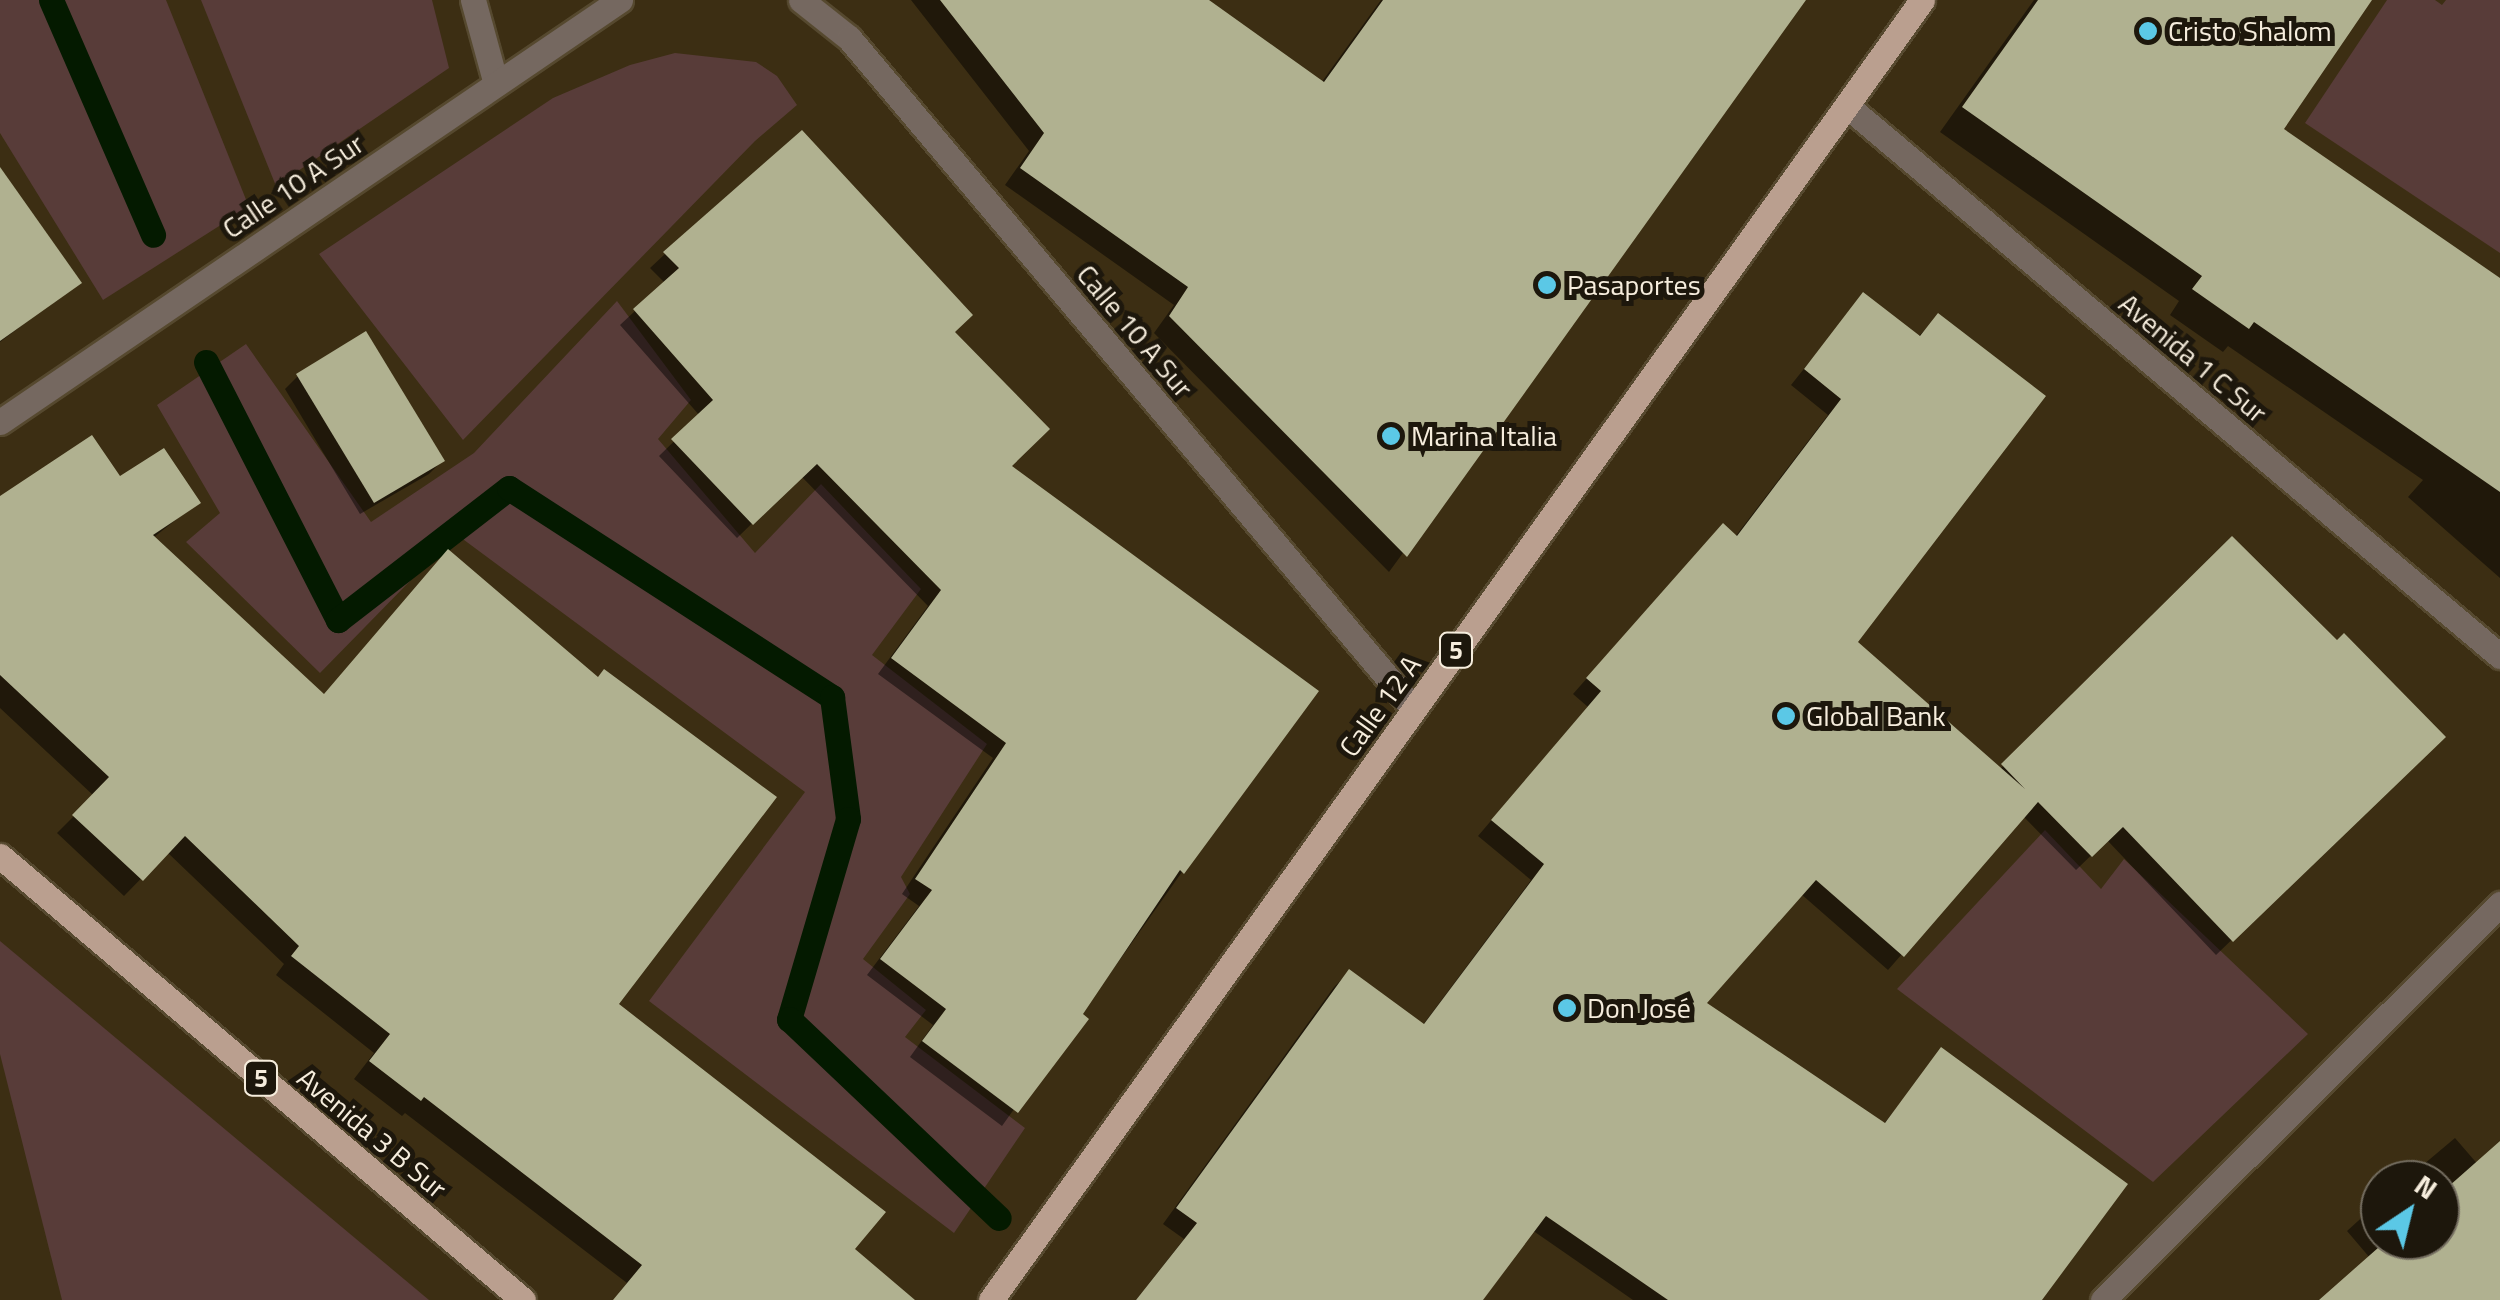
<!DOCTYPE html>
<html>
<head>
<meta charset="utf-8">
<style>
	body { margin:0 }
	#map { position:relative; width:2500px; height:1300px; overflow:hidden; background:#3c2e13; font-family:"Titillium Web",sans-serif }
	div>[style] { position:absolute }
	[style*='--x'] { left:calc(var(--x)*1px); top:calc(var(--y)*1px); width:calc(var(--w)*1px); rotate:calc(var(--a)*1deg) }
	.green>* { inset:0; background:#583c39 }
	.shadow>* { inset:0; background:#0007 }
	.stream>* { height:25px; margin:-12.5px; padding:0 12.5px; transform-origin:12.5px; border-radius:12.5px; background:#041a00 }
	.building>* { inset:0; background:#b0b190 }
	.roads { filter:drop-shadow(2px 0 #56492f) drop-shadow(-2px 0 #56492f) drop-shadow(0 2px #56492f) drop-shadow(0 -2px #56492f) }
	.service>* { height:25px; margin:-12.5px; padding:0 12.5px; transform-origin:12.5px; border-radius:12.5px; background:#756860 }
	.minor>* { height:25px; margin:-12.5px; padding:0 12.5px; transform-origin:12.5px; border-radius:12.5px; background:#756860 }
	.primary>* { height:25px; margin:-12.5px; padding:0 12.5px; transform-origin:12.5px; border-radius:12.5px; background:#ba9f8f }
	.dots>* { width:28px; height:28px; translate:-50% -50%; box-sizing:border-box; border:5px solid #1d170c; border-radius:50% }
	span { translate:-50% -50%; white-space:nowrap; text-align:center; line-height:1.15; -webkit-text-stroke:10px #1d170c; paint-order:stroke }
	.shield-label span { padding:2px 8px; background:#1d170c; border:2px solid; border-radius:8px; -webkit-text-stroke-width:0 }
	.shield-label { font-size:25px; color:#f6eddd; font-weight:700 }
	.poi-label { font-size:28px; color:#f6eddd }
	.left { translate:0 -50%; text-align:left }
	.street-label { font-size:28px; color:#f6eddd }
	.north { position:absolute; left:2360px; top:1160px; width:100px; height:100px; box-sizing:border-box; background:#1d170c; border:2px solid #746d60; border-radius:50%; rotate:35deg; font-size:28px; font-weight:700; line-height:40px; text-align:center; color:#f6eddd }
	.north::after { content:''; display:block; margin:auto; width:35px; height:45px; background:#5bc8e6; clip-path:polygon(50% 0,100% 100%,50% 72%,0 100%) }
</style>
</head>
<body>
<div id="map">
	<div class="green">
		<div style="clip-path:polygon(0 0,166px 0,249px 207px,103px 300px,0 133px)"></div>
		<div style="clip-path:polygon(201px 0,432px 0,449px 68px,276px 186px)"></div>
		<div style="clip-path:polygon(2387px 0,2435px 0,2442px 5px,2446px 0,2500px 0,2500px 253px,2305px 123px)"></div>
		<div style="clip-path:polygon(675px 53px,756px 62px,777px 76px,797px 105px,755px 141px,463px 440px,319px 254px,553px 98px,630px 65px)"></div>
		<div style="clip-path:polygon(617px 301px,691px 400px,658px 439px,755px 553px,821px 484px,921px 589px,872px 655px,987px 744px,901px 877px,910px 894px,863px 959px,926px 1010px,905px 1037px,1025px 1128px,954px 1233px,649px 1001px,805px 792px,456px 534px,320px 673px,186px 542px,220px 513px,157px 405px,246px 344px,371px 522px,474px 453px)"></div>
		<div style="clip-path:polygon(2045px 830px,2101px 889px,2124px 859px,2308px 1034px,2153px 1182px,1897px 989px)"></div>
		<div style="clip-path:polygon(0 941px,429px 1300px,62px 1300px,0 1054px)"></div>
	</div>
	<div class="shadow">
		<div style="clip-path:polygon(911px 0,1204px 0,1321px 83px,1381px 0,1803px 0,1700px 148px,1389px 572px,1154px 333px,1174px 305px,1005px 185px,1029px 151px)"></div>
		<div style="clip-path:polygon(2034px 0,2369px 0,2281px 130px,2500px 281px,2500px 578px,2408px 497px,2423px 480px,2228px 346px,2223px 352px,2170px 315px,2179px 301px,1940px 132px)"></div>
		<div style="clip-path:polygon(0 171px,79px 282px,0 342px)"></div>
		<div style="clip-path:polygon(665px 254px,952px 332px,1182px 872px,1002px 1126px,910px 1057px,933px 1025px,867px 975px,919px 906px,902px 894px,993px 758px,878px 674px,928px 606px,801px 476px,737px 538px,659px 456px,700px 416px,620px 325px,665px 283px,650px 268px)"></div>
		<div style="clip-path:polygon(1863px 295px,1918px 337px,1938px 316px,1855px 642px,1999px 770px,2232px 540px,2337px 644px,2442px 737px,2216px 955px,2107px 840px,2076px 870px,2023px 816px,1888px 970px,1801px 894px,1703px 1004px,1883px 1125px,1942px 1050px,2039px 1300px,1633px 1300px,1532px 1230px,1479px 1300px,1136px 1300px,1184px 1239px,1163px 1224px,1334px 987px,1349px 972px,1422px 1026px,1531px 880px,1478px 836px,1588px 707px,1573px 694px,1708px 541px,1735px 537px,1828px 415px,1791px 385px)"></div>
		<div style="clip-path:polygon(298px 376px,442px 461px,429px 474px,360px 514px,285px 389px)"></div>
		<div style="clip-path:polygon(119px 479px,198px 502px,153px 538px,616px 1004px,851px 1249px,909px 1300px,627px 1300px,619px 1293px,627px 1283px,405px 1113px,402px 1116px,354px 1079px,374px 1053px,276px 975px,284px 964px,167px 852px,124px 896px,57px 833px,94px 796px,0 708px,0 499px)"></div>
		<div style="clip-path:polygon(2455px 1138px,2500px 1190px,2500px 1300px,2322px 1300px,2370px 1258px,2347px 1231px,2380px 1201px,2380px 1240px,2440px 1240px,2440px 1180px,2405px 1180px)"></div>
	</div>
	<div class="stream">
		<div style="--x:51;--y:0;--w:256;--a:66.5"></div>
		<div style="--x:206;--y:362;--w:290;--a:62.9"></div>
		<div style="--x:338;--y:620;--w:216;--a:-37.7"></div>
		<div style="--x:509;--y:488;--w:385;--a:32.9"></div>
		<div style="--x:832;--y:697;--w:123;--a:82.5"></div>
		<div style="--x:848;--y:819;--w:209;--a:106.4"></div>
		<div style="--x:789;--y:1019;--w:289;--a:43.5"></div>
	</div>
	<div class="building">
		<div style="clip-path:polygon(940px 0,1209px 0,1324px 82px,1383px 0,1806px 0,1407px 557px,1169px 316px,1188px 287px,1020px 168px,1044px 133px)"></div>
		<div style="clip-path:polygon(2038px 0,2372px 0,2284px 129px,2500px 278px,2500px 492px,2254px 322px,2249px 329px,2192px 289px,2202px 276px,1962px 107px)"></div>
		<div style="clip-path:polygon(802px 130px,973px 315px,955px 332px,1050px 429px,1012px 466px,1319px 691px,1184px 874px,1180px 870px,1083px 1014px,1089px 1019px,1018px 1113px,922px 1041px,946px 1009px,880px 959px,932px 890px,915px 879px,1006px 743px,891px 658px,941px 590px,817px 464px,753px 525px,671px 439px,713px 400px,633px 309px,679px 268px,663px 252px)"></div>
		<div style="clip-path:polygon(0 167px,82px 283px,0 341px)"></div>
		<div style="clip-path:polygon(1863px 292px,1920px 336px,1938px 313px,2046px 396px,1858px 642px,2025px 789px,2001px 764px,2232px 536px,2337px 640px,2344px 633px,2446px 737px,2233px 942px,2123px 827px,2092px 857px,2038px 802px,1904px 957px,1816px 880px,1707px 1003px,1885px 1123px,1941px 1047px,2128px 1184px,2042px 1300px,1668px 1300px,1546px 1216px,1483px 1300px,1136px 1300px,1197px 1223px,1176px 1208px,1349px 969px,1424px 1024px,1544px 864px,1491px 820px,1601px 691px,1586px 678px,1723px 523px,1737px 536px,1841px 399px,1804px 369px)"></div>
		<div style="clip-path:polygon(366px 331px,445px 461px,374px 503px,296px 374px)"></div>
		<div style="clip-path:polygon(92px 435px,120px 476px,164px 448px,201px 503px,153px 535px,324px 694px,448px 549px,598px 677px,604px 669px,777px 797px,619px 1004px,886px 1212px,855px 1249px,915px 1300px,613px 1300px,642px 1265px,424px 1097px,421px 1101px,369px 1061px,390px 1034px,291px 956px,299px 946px,185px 836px,143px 881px,72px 815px,109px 777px,0 675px,0 496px)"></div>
		<div style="clip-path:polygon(2500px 1141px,2500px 1300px,2319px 1300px,2387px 1240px,2440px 1240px,2440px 1194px)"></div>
	</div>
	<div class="roads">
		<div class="service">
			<div style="--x:473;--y:0;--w:87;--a:74.7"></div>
		</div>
		<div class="minor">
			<div style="--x:801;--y:0;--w:61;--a:38.4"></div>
			<div style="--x:849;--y:38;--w:877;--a:49.9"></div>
			<div style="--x:1847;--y:106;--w:854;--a:40.11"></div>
			<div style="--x:0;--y:422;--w:750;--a:-34.24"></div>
			<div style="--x:2103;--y:1300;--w:561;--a:-44.93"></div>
		</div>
		<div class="primary">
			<div style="--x:0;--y:856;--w:686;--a:40.33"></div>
			<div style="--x:991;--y:1300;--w:1599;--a:-54.39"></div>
		</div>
	</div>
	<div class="dots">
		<div style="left:2148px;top:31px;background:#5bc8e6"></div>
		<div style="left:1547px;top:285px;background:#5bc8e6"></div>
		<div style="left:1391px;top:436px;background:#5bc8e6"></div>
		<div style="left:1786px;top:716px;background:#5bc8e6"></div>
		<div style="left:1567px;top:1008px;background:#5bc8e6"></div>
	</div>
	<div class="shield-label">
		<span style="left:1456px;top:650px">5</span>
		<span style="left:261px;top:1078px">5</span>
	</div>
	<div class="poi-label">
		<span class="left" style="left:2168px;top:31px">Cristo Shalom</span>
		<span class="left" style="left:1567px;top:285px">Pasaportes</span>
		<span class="left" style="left:1411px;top:436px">Marina Italia</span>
		<span class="left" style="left:1806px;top:716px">Global Bank</span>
		<span class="left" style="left:1587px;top:1008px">Don José</span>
	</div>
	<div class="street-label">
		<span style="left:293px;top:186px;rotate:-34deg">Calle 10 A Sur</span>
		<span style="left:1135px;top:331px;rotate:50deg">Calle 10 A Sur</span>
		<span style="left:2193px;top:358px;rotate:40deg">Avenida 1 C Sur</span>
		<span style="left:1380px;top:706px;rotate:-54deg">Calle 12 A</span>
		<span style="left:372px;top:1133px;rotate:40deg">Avenida 3 B Sur</span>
	</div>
	<div class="north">N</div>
</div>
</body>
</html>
